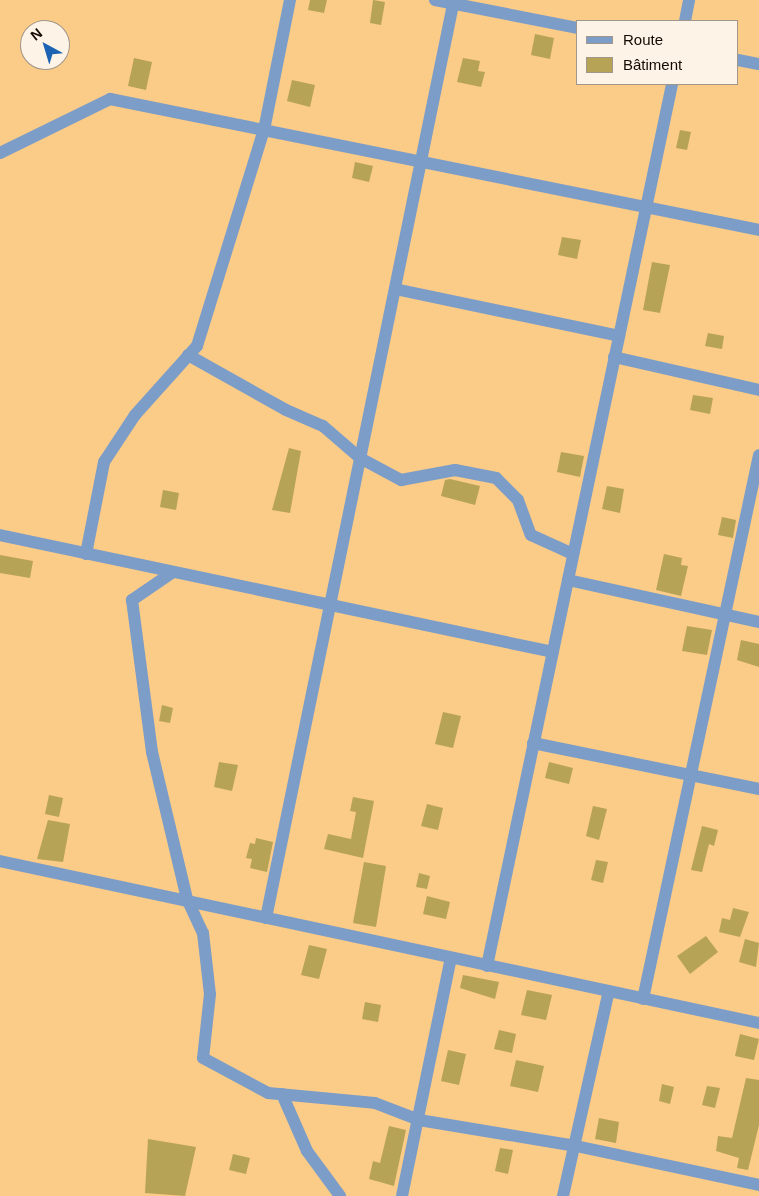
<!DOCTYPE html>
<html>
<head>
<meta charset="utf-8">
<style>
	body { margin:0 }
	#map { position:relative; width:759px; height:1196px; overflow:hidden; background:#fbcb88; font-family:Helvetica,sans-serif }
	div>[style] { position:absolute }
	[style*='--x'] { left:calc(var(--x)*1px); top:calc(var(--y)*1px); width:calc(var(--w)*1px); rotate:calc(var(--a)*1deg) }
	.building>* { inset:0; background:#b7a356 }
	.street>* { height:12px; margin:-6px; padding:0 6px; transform-origin:6px; border-radius:6px; background:#7b9dc8 }
	span { translate:-50% -50%; white-space:nowrap; text-align:center; line-height:1.15; -webkit-text-stroke:4.5px #fdf4e7; paint-order:stroke }
	.legend { position:absolute; left:576px; top:20px; width:162px; height:65px; box-sizing:border-box; background:#fdf4e7; border:1px solid #a1968b; margin:0; padding:6px 9px; list-style:none; font-size:15px; color:#160900 }
	.legend li { display:flex; align-items:center; gap:10px; height:25px }
	.legend b { width:25px; border:1px solid #a1968b }
	.north { position:absolute; left:20px; top:20px; width:50px; height:50px; box-sizing:border-box; background:#fdf4e7; border:1px solid #a1968b; border-radius:50%; rotate:321deg; font-size:14px; font-weight:700; line-height:20px; text-align:center; color:#160900 }
	.north::after { content:''; display:block; margin:auto; width:18px; height:22px; background:#1d63b3; clip-path:polygon(50% 0,100% 100%,50% 72%,0 100%) }
</style>
</head>
<body>
<div id="map">
	<div class="building">
		<div style="clip-path:polygon(310px 0,327px 0,324px 13px,308px 10px)"></div>
		<div style="clip-path:polygon(373px 0,385px 2px,381px 25px,370px 23px)"></div>
		<div style="clip-path:polygon(535px 34px,554px 38px,550px 59px,531px 55px)"></div>
		<div style="clip-path:polygon(134px 58px,152px 62px,146px 90px,128px 86px)"></div>
		<div style="clip-path:polygon(463px 58px,480px 61px,478px 71px,485px 72px,481px 87px,457px 82px)"></div>
		<div style="clip-path:polygon(292px 80px,315px 85px,310px 107px,287px 101px)"></div>
		<div style="clip-path:polygon(680px 130px,691px 132px,687px 150px,676px 148px)"></div>
		<div style="clip-path:polygon(355px 162px,373px 166px,369px 182px,352px 178px)"></div>
		<div style="clip-path:polygon(562px 237px,581px 240px,577px 259px,558px 255px)"></div>
		<div style="clip-path:polygon(652px 262px,670px 265px,660px 313px,643px 310px)"></div>
		<div style="clip-path:polygon(708px 333px,724px 336px,722px 349px,705px 346px)"></div>
		<div style="clip-path:polygon(693px 395px,713px 398px,710px 414px,690px 410px)"></div>
		<div style="clip-path:polygon(289px 448px,301px 451px,290px 513px,272px 510px)"></div>
		<div style="clip-path:polygon(561px 452px,584px 456px,580px 477px,557px 472px)"></div>
		<div style="clip-path:polygon(450px 479px,480px 486px,475px 505px,441px 496px,445px 480px)"></div>
		<div style="clip-path:polygon(607px 486px,624px 489px,620px 513px,602px 509px)"></div>
		<div style="clip-path:polygon(163px 490px,179px 493px,176px 510px,160px 507px)"></div>
		<div style="clip-path:polygon(722px 517px,736px 520px,733px 538px,718px 535px)"></div>
		<div style="clip-path:polygon(664px 554px,682px 558px,681px 565px,688px 566px,681px 596px,656px 590px)"></div>
		<div style="clip-path:polygon(0 555px,33px 561px,30px 578px,0 573px)"></div>
		<div style="clip-path:polygon(687px 626px,712px 630px,707px 655px,682px 651px)"></div>
		<div style="clip-path:polygon(741px 640px,759px 644px,759px 667px,737px 660px)"></div>
		<div style="clip-path:polygon(162px 705px,173px 708px,170px 723px,159px 721px)"></div>
		<div style="clip-path:polygon(443px 712px,461px 716px,453px 748px,435px 744px)"></div>
		<div style="clip-path:polygon(219px 762px,238px 765px,232px 791px,214px 787px)"></div>
		<div style="clip-path:polygon(549px 762px,573px 768px,569px 784px,545px 778px)"></div>
		<div style="clip-path:polygon(49px 795px,63px 798px,59px 817px,45px 814px)"></div>
		<div style="clip-path:polygon(353px 797px,374px 801px,363px 858px,324px 849px,328px 834px,351px 839px,356px 812px,350px 811px)"></div>
		<div style="clip-path:polygon(427px 804px,443px 808px,438px 830px,421px 826px)"></div>
		<div style="clip-path:polygon(593px 806px,607px 809px,599px 840px,586px 836px)"></div>
		<div style="clip-path:polygon(48px 820px,70px 824px,63px 862px,37px 859px)"></div>
		<div style="clip-path:polygon(702px 826px,718px 830px,714px 846px,709px 844px,702px 872px,691px 870px)"></div>
		<div style="clip-path:polygon(256px 838px,273px 842px,267px 872px,250px 868px,252px 859px,246px 858px,250px 843px,255px 844px)"></div>
		<div style="clip-path:polygon(596px 860px,608px 862px,603px 883px,591px 880px)"></div>
		<div style="clip-path:polygon(364px 862px,386px 866px,376px 927px,353px 923px)"></div>
		<div style="clip-path:polygon(419px 873px,430px 876px,427px 889px,416px 887px)"></div>
		<div style="clip-path:polygon(427px 896px,450px 902px,446px 919px,423px 914px)"></div>
		<div style="clip-path:polygon(733px 908px,749px 912px,740px 937px,719px 932px,722px 918px,730px 920px)"></div>
		<div style="clip-path:polygon(706px 936px,718px 952px,690px 974px,677px 956px)"></div>
		<div style="clip-path:polygon(745px 939px,759px 943px,756px 967px,739px 962px)"></div>
		<div style="clip-path:polygon(309px 945px,327px 949px,319px 979px,301px 975px)"></div>
		<div style="clip-path:polygon(463px 975px,499px 982px,495px 999px,460px 988px)"></div>
		<div style="clip-path:polygon(527px 990px,552px 995px,546px 1020px,521px 1015px)"></div>
		<div style="clip-path:polygon(365px 1002px,381px 1005px,378px 1022px,362px 1019px)"></div>
		<div style="clip-path:polygon(499px 1030px,516px 1034px,512px 1053px,494px 1049px)"></div>
		<div style="clip-path:polygon(740px 1034px,759px 1039px,754px 1060px,735px 1056px)"></div>
		<div style="clip-path:polygon(448px 1050px,466px 1054px,459px 1085px,441px 1081px)"></div>
		<div style="clip-path:polygon(516px 1060px,544px 1066px,538px 1092px,510px 1086px)"></div>
		<div style="clip-path:polygon(746px 1078px,759px 1080px,759px 1125px,748px 1170px,737px 1168px,739px 1158px,716px 1151px,718px 1136px,732px 1138px)"></div>
		<div style="clip-path:polygon(662px 1084px,674px 1087px,670px 1104px,659px 1101px)"></div>
		<div style="clip-path:polygon(707px 1086px,720px 1088px,715px 1108px,702px 1105px)"></div>
		<div style="clip-path:polygon(599px 1118px,619px 1122px,616px 1143px,595px 1139px)"></div>
		<div style="clip-path:polygon(389px 1126px,406px 1130px,394px 1186px,369px 1179px,373px 1161px,380px 1163px)"></div>
		<div style="clip-path:polygon(148px 1139px,196px 1147px,185px 1196px,145px 1193px)"></div>
		<div style="clip-path:polygon(500px 1148px,513px 1150px,508px 1174px,495px 1171px)"></div>
		<div style="clip-path:polygon(233px 1154px,250px 1158px,246px 1174px,229px 1170px)"></div>
	</div>
	<div class="street">
		<div style="--x:435;--y:0;--w:146;--a:11.1"></div>
		<div style="--x:685;--y:21;--w:21;--a:-79"></div>
		<div style="--x:738;--y:60;--w:21;--a:11"></div>
		<div style="--x:0;--y:153;--w:123;--a:-26.1"></div>
		<div style="--x:110;--y:99;--w:662;--a:11.41"></div>
		<div style="--x:395;--y:289;--w:229;--a:11.8"></div>
		<div style="--x:188;--y:355;--w:112;--a:29.3"></div>
		<div style="--x:286;--y:410;--w:40;--a:23.4"></div>
		<div style="--x:323;--y:426;--w:49;--a:40.9"></div>
		<div style="--x:360;--y:458;--w:47;--a:28.2"></div>
		<div style="--x:401;--y:480;--w:55;--a:-10.5"></div>
		<div style="--x:455;--y:470;--w:42;--a:11"></div>
		<div style="--x:496;--y:478;--w:31;--a:45"></div>
		<div style="--x:518;--y:500;--w:37;--a:70"></div>
		<div style="--x:531;--y:535;--w:46;--a:24.3"></div>
		<div style="--x:614;--y:357;--w:149;--a:12.8"></div>
		<div style="--x:0;--y:535;--w:565;--a:11.95"></div>
		<div style="--x:86;--y:554;--w:94;--a:-78.9"></div>
		<div style="--x:104;--y:462;--w:56;--a:-56.6"></div>
		<div style="--x:135;--y:415;--w:93;--a:-48.1"></div>
		<div style="--x:197;--y:346;--w:226;--a:-72.8"></div>
		<div style="--x:264;--y:130;--w:133;--a:-78.7"></div>
		<div style="--x:173;--y:572;--w:50;--a:145.7"></div>
		<div style="--x:132;--y:600;--w:153;--a:82.5"></div>
		<div style="--x:152;--y:752;--w:151;--a:76.6"></div>
		<div style="--x:187;--y:899;--w:38;--a:65"></div>
		<div style="--x:203;--y:933;--w:61;--a:83.5"></div>
		<div style="--x:210;--y:994;--w:64;--a:96.2"></div>
		<div style="--x:203;--y:1058;--w:74;--a:28.3"></div>
		<div style="--x:268;--y:1093;--w:107;--a:5.3"></div>
		<div style="--x:375;--y:1103;--w:47;--a:21.1"></div>
		<div style="--x:419;--y:1120;--w:159;--a:9.4"></div>
		<div style="--x:576;--y:1146;--w:187;--a:12"></div>
		<div style="--x:568;--y:580;--w:196;--a:12.4"></div>
		<div style="--x:533;--y:743;--w:231;--a:11.5"></div>
		<div style="--x:0;--y:861;--w:776;--a:12.05"></div>
		<div style="--x:266;--y:918;--w:937;--a:-78.43"></div>
		<div style="--x:487;--y:966;--w:901;--a:-78.15"></div>
		<div style="--x:643;--y:999;--w:556;--a:-77.96"></div>
		<div style="--x:282;--y:1094;--w:62;--a:66.3"></div>
		<div style="--x:307;--y:1151;--w:56;--a:53.7"></div>
		<div style="--x:402;--y:1196;--w:243;--a:-78.4"></div>
		<div style="--x:563;--y:1196;--w:210;--a:-77.4"></div>
	</div>
	<ul class="legend">
	<li><b style="height:6px;background:#7b9dc8"></b>Route</li>
	<li><b style="height:14px;background:#b7a356"></b>Bâtiment</li>
	</ul>
	<div class="north">N</div>
</div>
</body>
</html>
